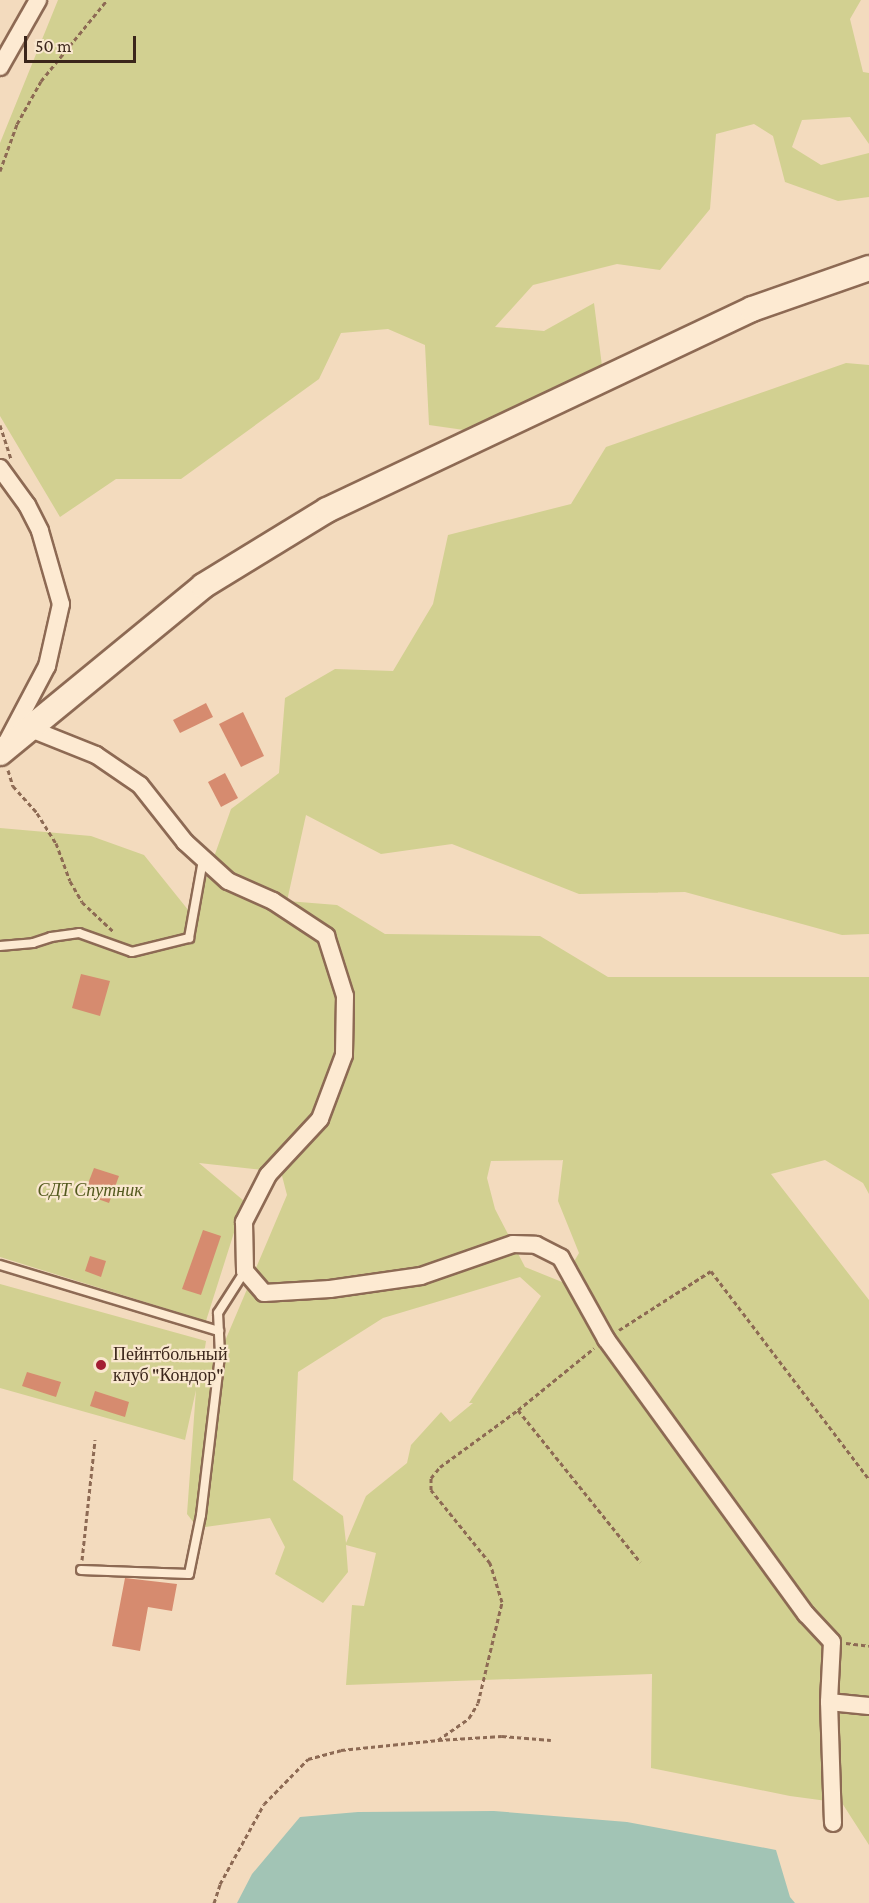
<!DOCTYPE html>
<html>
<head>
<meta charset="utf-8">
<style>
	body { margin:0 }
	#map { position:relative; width:869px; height:1903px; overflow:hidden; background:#f3dbbe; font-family:"Crimson Pro",serif }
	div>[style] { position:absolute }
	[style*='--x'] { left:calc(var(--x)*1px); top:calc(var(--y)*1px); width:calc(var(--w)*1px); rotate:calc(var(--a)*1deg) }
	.green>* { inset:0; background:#d2d091 }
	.water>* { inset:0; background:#a2c4b5 }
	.building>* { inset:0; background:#d68b6f }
	.path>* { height:3px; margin-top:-1.5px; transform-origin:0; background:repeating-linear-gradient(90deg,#8d6a54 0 4.5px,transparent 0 7.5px) }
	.roads { filter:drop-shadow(2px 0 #8d6a54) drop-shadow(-2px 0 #8d6a54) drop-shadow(0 2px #8d6a54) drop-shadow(0 -2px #8d6a54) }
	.lane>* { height:8px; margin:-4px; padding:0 4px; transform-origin:4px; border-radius:4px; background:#fdead2 }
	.street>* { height:16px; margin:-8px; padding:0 8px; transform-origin:8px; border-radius:8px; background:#fdead2 }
	.secondary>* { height:24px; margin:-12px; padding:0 12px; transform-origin:12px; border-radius:12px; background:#fdead2 }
	.dots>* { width:16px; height:16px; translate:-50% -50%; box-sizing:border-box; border:3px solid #f9e7ce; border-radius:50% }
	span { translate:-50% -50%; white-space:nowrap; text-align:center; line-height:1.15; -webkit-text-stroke:4.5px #f9e7ce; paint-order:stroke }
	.park-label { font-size:18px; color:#545a1f; font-style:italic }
	.poi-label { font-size:18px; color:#3b261b }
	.left { translate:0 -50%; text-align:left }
	.scale { position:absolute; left:24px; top:36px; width:112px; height:27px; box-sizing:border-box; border:3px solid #3b261b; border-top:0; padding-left:8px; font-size:18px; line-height:21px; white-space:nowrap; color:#3b261b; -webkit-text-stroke:4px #f9e7ce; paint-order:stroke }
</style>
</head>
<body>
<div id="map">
	<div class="green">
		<div style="clip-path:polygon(58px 0,861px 0,850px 19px,863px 72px,869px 73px,869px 144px,850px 117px,802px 120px,792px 147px,821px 165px,869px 153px,869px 197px,838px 201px,785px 182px,773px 136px,754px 124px,716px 134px,710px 209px,660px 270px,617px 264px,533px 285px,495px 327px,544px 331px,594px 303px,602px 366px,471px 431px,429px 425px,425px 345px,388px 329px,341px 333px,319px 379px,181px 479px,116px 479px,60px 517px,0 416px,0 143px)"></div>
		<div style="clip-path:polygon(evenodd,846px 363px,869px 365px,869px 934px,842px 935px,685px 892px,579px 894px,452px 844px,381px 854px,306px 815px,287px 901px,337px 905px,385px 934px,540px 936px,608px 977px,869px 977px,869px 1194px,863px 1183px,825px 1160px,771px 1174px,869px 1300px,869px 1845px,842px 1803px,790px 1796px,651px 1768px,652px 1674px,346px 1685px,352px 1605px,364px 1606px,376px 1553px,346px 1545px,348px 1572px,323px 1603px,275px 1574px,285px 1547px,270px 1518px,198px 1528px,187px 1514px,196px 1390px,185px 1440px,0 1388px,0 1284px,206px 1341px,203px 1361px,225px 1341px,287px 1195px,281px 1172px,199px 1163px,244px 1201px,206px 1321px,0 1257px,0 828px,91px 836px,144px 855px,193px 916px,231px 809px,279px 773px,285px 698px,335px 669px,393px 671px,433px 604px,448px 535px,571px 504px,606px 447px,846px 363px,563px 1160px,558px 1201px,579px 1253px,562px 1282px,525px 1267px,495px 1209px,487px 1178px,491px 1161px,563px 1160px,846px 363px,520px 1277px,541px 1296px,469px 1403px,473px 1403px,450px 1422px,441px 1412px,411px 1445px,407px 1463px,366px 1496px,346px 1543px,343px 1516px,293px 1480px,298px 1372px,383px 1318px,520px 1277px)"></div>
	</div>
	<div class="water">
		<div style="clip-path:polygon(494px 1811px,627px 1822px,776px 1850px,790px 1897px,795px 1903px,237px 1903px,252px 1874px,300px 1817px,358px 1812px)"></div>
	</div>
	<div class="building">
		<div style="clip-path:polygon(206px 703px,213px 717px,180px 733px,173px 720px)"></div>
		<div style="clip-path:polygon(243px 712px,264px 756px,241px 767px,219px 724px)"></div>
		<div style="clip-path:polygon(225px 773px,238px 798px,221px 807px,208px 782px)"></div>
		<div style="clip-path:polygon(81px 974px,110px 981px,100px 1016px,72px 1008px)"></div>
		<div style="clip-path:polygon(94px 1168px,119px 1176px,109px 1203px,84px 1194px)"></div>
		<div style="clip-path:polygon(203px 1230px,221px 1236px,201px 1295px,182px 1289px)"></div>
		<div style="clip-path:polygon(90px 1256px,106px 1261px,101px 1277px,85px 1271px)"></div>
		<div style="clip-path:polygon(27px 1372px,61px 1382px,56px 1397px,22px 1386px)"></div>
		<div style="clip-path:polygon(95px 1391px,129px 1402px,125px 1417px,90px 1406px)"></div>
		<div style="clip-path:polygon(125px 1578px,177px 1584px,172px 1611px,148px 1607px,140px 1651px,112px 1646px)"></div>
	</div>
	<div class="path">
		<div style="--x:0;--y:171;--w:50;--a:-70.1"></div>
		<div style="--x:17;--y:124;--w:49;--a:-60.8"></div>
		<div style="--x:41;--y:81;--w:104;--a:-50.8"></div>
		<div style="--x:0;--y:425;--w:35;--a:72"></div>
		<div style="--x:8;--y:770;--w:17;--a:73"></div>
		<div style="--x:13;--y:786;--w:36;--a:48"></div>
		<div style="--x:37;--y:813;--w:36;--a:58"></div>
		<div style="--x:56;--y:843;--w:40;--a:69.8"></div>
		<div style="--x:70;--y:881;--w:24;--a:60"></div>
		<div style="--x:82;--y:902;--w:44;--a:43.2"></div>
		<div style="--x:619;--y:1330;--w:109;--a:-32.7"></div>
		<div style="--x:711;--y:1271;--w:261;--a:52.8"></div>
		<div style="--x:518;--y:1410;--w:195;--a:51.2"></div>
		<div style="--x:82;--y:1560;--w:121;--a:-83.8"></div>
		<div style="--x:846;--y:1643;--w:23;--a:7"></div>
		<div style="--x:438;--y:1740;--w:38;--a:-35"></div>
		<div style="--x:469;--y:1718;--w:17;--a:-59"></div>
		<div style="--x:478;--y:1703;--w:104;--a:-76.6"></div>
		<div style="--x:502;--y:1602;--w:41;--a:-107.1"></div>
		<div style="--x:490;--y:1563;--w:94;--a:-128.9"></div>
		<div style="--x:431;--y:1490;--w:12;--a:-90"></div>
		<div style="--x:431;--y:1478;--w:14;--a:-51"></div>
		<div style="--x:440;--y:1467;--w:97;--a:-36.2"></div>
		<div style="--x:518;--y:1410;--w:98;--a:-39.2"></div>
		<div style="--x:214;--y:1903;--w:20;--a:-72"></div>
		<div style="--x:220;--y:1884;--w:91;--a:-61.2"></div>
		<div style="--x:264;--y:1804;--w:63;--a:-45.6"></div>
		<div style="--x:308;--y:1759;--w:34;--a:-15"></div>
		<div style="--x:341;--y:1750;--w:98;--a:-5.9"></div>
		<div style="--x:438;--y:1740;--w:64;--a:-3.6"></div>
		<div style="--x:502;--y:1736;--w:49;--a:4.7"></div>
	</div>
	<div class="roads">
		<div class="lane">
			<div style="--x:0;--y:946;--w:33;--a:-5"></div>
			<div style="--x:33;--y:943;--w:19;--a:-18"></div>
			<div style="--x:51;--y:937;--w:28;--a:-8"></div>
			<div style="--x:79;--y:933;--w:56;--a:19.7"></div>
			<div style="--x:132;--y:952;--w:59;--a:-13.8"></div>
			<div style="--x:189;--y:938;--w:79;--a:-79.8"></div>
			<div style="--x:0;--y:1265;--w:229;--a:16.8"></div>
			<div style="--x:81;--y:1570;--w:108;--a:2.1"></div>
			<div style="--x:189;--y:1574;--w:60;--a:-78.5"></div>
			<div style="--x:201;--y:1515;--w:161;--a:-83.2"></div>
			<div style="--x:220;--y:1355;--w:42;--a:-92.7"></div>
			<div style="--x:218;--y:1313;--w:50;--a:-57.3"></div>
		</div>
		<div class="street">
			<div style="--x:0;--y:67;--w:77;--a:-60.4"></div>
			<div style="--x:0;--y:468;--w:46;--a:53.9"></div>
			<div style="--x:27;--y:505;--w:29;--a:63"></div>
			<div style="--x:40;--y:531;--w:76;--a:74"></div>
			<div style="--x:61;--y:604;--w:64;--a:102.7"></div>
			<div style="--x:47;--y:666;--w:86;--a:117.8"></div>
			<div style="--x:31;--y:729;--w:70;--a:21.8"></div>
			<div style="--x:96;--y:755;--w:53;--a:34.3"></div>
			<div style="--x:140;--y:785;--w:73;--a:51.7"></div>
			<div style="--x:185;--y:842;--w:58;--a:42.2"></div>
			<div style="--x:228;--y:881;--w:49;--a:24"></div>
			<div style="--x:273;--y:901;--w:64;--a:33.4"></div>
			<div style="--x:326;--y:936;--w:63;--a:72.4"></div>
			<div style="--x:345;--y:996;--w:59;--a:91"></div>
			<div style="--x:344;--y:1055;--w:68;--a:110.6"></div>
			<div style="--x:320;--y:1119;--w:76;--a:132.9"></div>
			<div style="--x:268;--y:1175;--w:53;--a:117.1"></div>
			<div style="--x:244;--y:1222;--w:49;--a:88.8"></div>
			<div style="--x:245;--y:1271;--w:29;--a:49"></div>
			<div style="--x:264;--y:1293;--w:66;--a:-3.5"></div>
			<div style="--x:330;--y:1289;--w:92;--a:-8.1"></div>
			<div style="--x:421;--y:1276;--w:97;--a:-19.2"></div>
			<div style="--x:513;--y:1244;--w:23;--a:2"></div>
			<div style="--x:536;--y:1245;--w:28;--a:27"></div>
			<div style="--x:561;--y:1258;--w:93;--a:60.9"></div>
			<div style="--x:606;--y:1339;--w:340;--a:54"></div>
			<div style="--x:806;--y:1614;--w:38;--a:47"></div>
			<div style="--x:832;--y:1642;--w:60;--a:92.9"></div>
			<div style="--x:829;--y:1702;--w:121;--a:88.1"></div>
			<div style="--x:829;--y:1702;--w:40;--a:5.7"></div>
		</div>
		<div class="secondary">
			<div style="--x:0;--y:753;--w:263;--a:-39.4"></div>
			<div style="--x:203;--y:586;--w:145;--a:-31.5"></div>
			<div style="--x:327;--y:510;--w:470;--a:-25.3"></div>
			<div style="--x:752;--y:309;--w:124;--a:-19.3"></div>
		</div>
	</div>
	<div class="dots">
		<div style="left:101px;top:1365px;background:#a31d32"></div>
	</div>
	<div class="park-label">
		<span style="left:90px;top:1190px">СДТ Спутник</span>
	</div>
	<div class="poi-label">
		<span class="left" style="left:113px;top:1365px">Пейнтбольный<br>клуб "Кондор"</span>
	</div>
	<div class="scale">50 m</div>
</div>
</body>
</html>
